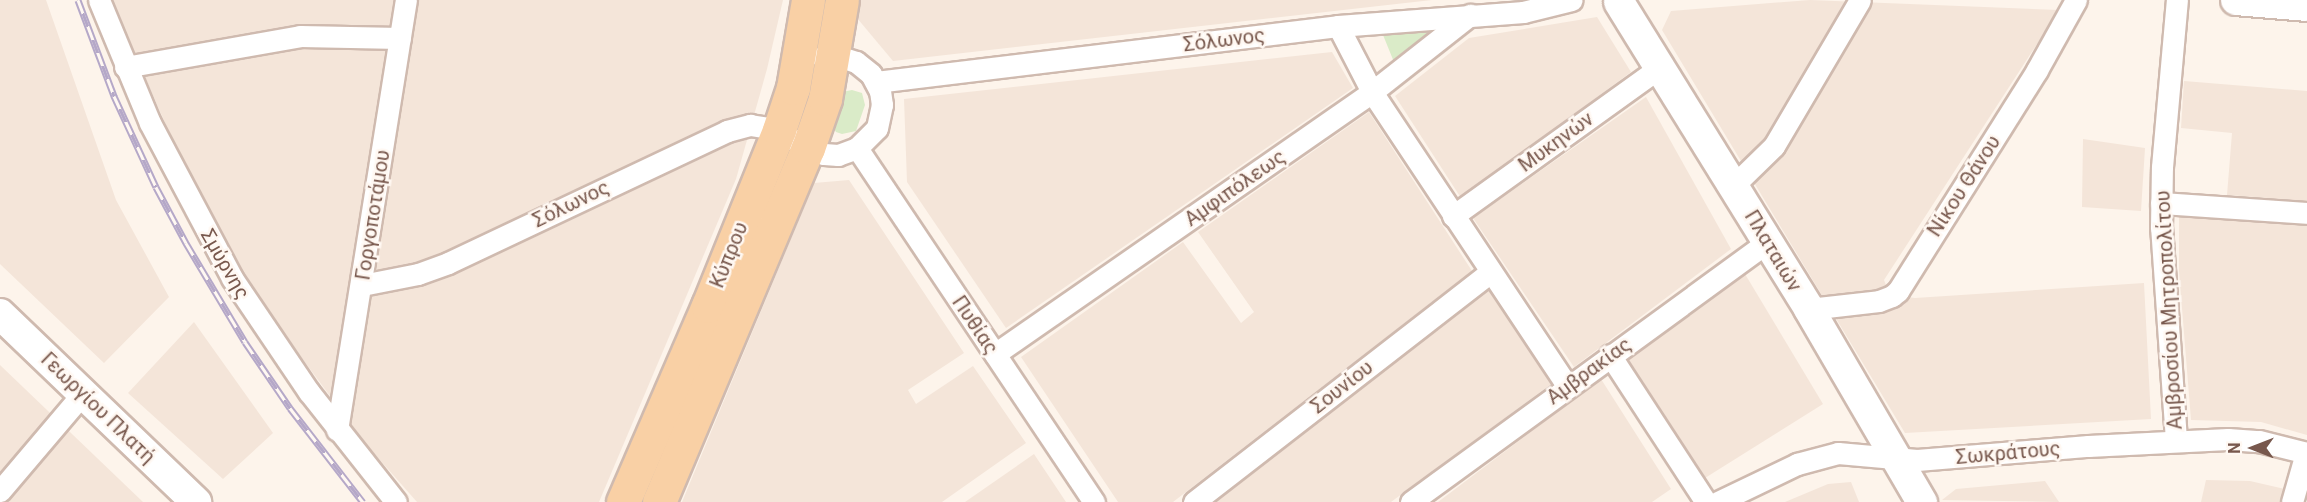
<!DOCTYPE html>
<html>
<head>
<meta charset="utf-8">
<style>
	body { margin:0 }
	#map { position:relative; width:2307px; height:502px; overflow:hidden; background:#fdf4eb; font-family:Roboto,sans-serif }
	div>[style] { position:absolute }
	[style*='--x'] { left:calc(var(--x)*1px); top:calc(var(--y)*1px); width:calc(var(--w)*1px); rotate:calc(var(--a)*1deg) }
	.residential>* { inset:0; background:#f4e5d9 }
	.green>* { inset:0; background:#daebc8 }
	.roads { filter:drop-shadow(2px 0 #cfbaaf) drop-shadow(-2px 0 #cfbaaf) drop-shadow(0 2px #cfbaaf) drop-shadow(0 -2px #cfbaaf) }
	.street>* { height:21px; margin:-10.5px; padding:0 10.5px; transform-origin:10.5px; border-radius:10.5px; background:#fff }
	.secondary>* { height:30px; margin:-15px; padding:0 15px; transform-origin:15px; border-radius:15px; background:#fff }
	.primary>* { height:33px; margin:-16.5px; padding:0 16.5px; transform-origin:16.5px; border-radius:16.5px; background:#f9d0a5 }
	.rail>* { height:7px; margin-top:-3.5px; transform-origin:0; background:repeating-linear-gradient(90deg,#fff8f2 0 14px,#b5a8c8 0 28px); box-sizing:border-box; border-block:2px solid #b5a8c8 }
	span { translate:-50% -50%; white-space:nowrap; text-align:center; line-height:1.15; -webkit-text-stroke:5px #fff8f2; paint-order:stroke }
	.street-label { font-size:20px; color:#78584d }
	.north { position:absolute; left:2223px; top:418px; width:60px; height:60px; -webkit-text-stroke:4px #fff8f2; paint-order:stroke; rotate:270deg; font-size:16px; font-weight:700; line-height:24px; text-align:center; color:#78584d }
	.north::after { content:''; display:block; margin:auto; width:21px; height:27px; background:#78584d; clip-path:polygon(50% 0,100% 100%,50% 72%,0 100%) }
</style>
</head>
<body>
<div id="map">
	<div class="residential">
		<div style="clip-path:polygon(0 0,46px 0,116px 200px,169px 297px,104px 363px,0 264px)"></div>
		<div style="clip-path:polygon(112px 0,783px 0,767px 69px,736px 179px,599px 502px,417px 502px,364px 442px,256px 296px,183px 165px)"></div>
		<div style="clip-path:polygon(859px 0,1432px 0,893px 61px,857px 18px)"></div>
		<div style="clip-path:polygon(1810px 0,2059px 10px,1884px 280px,1890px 295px,1915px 298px,2144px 283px,2151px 419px,1905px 433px,1662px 30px,1671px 11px)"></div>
		<div style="clip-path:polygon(1597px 17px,1631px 72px,1461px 198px,1395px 96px,1469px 38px)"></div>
		<div style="clip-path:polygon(1332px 52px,1353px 88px,1006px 328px,907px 182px,904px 99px)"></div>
		<div style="clip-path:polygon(2184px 81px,2307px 91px,2307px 201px,2227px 195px,2232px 133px,2181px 128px)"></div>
		<div style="clip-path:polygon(1646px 97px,1731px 249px,1574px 367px,1473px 218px)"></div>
		<div style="clip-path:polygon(1369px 112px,1472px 271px,1173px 502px,1118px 502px,1021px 357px,1183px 242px,1241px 323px,1254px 312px,1198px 232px)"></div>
		<div style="clip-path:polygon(2083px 139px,2145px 148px,2141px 211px,2082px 207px)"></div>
		<div style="clip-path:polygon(849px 180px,964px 353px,908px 390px,916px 404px,973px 366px,1026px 443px,942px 502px,682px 502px,814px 183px)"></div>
		<div style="clip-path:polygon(2179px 216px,2307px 225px,2307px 435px,2261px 422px,2191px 420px,2179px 271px)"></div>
		<div style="clip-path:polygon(1745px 274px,1823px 404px,1705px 478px,1626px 360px)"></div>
		<div style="clip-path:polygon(1488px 289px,1551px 384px,1391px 502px,1212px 502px)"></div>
		<div style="clip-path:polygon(194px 322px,273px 433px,223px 479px,128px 393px)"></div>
		<div style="clip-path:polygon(0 365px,143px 502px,0 502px)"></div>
		<div style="clip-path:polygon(1601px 379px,1671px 489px,1652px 502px,1438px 502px)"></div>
		<div style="clip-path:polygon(1034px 454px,1066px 502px,965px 502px)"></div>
		<div style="clip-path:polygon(2206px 480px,2250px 481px,2289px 490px,2286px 502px,2201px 502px)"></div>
		<div style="clip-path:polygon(2045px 481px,2059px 502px,1942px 500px,1956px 489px)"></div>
		<div style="clip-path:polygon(1851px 482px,1859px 502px,1785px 502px,1828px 484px)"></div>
	</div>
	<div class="green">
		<div style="clip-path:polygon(1435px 30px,1394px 62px,1383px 35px)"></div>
		<div style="clip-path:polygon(852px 90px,862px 93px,865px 105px,856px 131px,842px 134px,836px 132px,831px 124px,842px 92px)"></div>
	</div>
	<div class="roads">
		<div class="street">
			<div style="--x:99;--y:0;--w:133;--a:67.5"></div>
			<div style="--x:150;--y:123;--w:175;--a:62.1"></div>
			<div style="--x:232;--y:278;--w:138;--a:56"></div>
			<div style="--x:309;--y:392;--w:140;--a:51.7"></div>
			<div style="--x:1338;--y:26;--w:74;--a:62.7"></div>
			<div style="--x:1372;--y:92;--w:353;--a:56.4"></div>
			<div style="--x:125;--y:67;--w:178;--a:-10"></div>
			<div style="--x:300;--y:36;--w:100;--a:1.1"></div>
			<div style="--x:876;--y:82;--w:465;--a:-6.9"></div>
			<div style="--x:1338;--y:26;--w:186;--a:-4.3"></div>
			<div style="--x:1523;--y:12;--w:50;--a:-13.8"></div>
			<div style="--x:857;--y:148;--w:426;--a:56.2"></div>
			<div style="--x:1733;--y:186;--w:57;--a:-44.3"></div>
			<div style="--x:1774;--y:146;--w:169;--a:-59.5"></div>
			<div style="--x:2161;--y:203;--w:146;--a:3.9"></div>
			<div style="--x:1453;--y:216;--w:254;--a:-35.7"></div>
			<div style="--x:362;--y:285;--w:57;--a:-11.1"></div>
			<div style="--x:418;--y:274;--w:32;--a:-20"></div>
			<div style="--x:448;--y:263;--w:309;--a:-25.3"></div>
			<div style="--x:727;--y:131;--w:24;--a:-15"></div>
			<div style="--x:750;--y:125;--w:25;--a:9"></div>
			<div style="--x:775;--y:129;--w:38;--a:30"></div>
			<div style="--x:808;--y:148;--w:17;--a:21"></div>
			<div style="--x:824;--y:154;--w:14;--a:4"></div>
			<div style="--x:838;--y:155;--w:20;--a:-20"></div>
			<div style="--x:857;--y:148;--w:28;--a:-45"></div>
			<div style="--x:877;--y:128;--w:24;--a:-78"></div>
			<div style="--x:882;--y:105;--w:14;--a:-98"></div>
			<div style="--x:880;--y:91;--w:19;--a:-118"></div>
			<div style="--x:871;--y:74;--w:19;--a:-141"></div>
			<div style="--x:856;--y:62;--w:19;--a:-162"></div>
			<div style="--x:838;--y:56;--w:16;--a:176"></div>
			<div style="--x:1809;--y:309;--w:70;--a:-6.5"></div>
			<div style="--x:1879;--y:301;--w:14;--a:-21"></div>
			<div style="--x:1892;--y:296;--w:8;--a:-40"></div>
			<div style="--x:1898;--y:291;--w:261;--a:-57.8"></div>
			<div style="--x:2037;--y:70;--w:80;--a:-60.9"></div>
			<div style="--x:995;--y:354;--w:459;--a:-34.8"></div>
			<div style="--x:1372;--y:92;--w:125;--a:-38.2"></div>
			<div style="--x:1610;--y:355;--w:176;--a:56.9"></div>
			<div style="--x:337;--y:430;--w:436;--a:-80.9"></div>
			<div style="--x:2176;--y:440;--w:213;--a:-94"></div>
			<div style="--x:2161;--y:228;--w:61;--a:-89.1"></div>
			<div style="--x:2162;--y:167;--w:168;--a:-84.9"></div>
			<div style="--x:0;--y:491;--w:128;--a:-49.7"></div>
			<div style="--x:1194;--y:502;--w:375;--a:-37.8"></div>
			<div style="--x:1411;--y:502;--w:442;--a:-36.1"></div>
			<div style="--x:1718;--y:502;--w:88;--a:-25.7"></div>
			<div style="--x:1797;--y:464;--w:42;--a:-15"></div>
			<div style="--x:1838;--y:453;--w:79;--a:5.1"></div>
			<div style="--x:1917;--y:460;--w:172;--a:-4.7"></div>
			<div style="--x:2088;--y:446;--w:140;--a:-2.9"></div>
			<div style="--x:2228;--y:439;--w:31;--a:4"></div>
			<div style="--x:2259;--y:441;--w:49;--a:14"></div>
			<div style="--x:2292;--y:502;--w:51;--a:-74.1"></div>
		</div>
		<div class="secondary">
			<div style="--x:2236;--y:0;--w:71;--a:4.8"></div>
			<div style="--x:1619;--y:2;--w:361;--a:58.2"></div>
			<div style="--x:1809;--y:309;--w:224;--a:59.7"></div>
			<div style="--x:0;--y:314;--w:272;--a:43.8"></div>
		</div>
		<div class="primary">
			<div style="--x:623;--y:502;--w:214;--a:-66.6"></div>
			<div style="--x:708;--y:306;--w:190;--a:-68"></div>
			<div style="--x:779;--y:130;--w:44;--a:-71.6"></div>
			<div style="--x:793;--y:88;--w:89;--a:-80.3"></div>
			<div style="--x:659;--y:502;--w:384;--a:-67.2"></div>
			<div style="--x:808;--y:148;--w:52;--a:-70.9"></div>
			<div style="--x:825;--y:99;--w:100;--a:-80.3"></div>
		</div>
	</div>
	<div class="rail">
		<div style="--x:78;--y:0;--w:103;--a:69.4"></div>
		<div style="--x:114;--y:96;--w:100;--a:65.2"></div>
		<div style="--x:156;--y:187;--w:64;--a:61.8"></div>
		<div style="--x:186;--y:243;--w:115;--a:59.2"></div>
		<div style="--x:245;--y:342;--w:80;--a:55.7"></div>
		<div style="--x:290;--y:408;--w:119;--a:52.2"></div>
	</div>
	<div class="street-label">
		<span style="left:1224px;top:40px;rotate:-7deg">Σόλωνος</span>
		<span style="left:1556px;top:142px;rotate:-36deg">Μυκηνών</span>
		<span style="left:1964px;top:186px;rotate:-57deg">Νίκου Θάνου</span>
		<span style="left:1235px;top:188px;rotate:-35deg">Αμφιπόλεως</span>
		<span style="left:571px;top:204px;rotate:-26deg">Σόλωνος</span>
		<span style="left:373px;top:215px;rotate:-81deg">Γοργοποτάμου</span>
		<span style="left:1773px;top:251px;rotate:59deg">Πλαταιών</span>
		<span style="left:729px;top:255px;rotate:-68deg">Κύπρου</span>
		<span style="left:225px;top:264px;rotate:60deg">Σμύρνης</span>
		<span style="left:2169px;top:310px;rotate:-93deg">Αμβροσίου Μητροπολίτου</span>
		<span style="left:975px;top:325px;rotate:56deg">Πυθίας</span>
		<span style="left:1589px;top:371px;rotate:-36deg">Αμβρακίας</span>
		<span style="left:1342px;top:387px;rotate:-38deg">Σουνίου</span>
		<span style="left:98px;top:408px;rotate:44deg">Γεωργίου Πλατή</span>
		<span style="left:2008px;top:453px;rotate:-5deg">Σωκράτους</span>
	</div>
	<div class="north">N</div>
</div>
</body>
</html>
